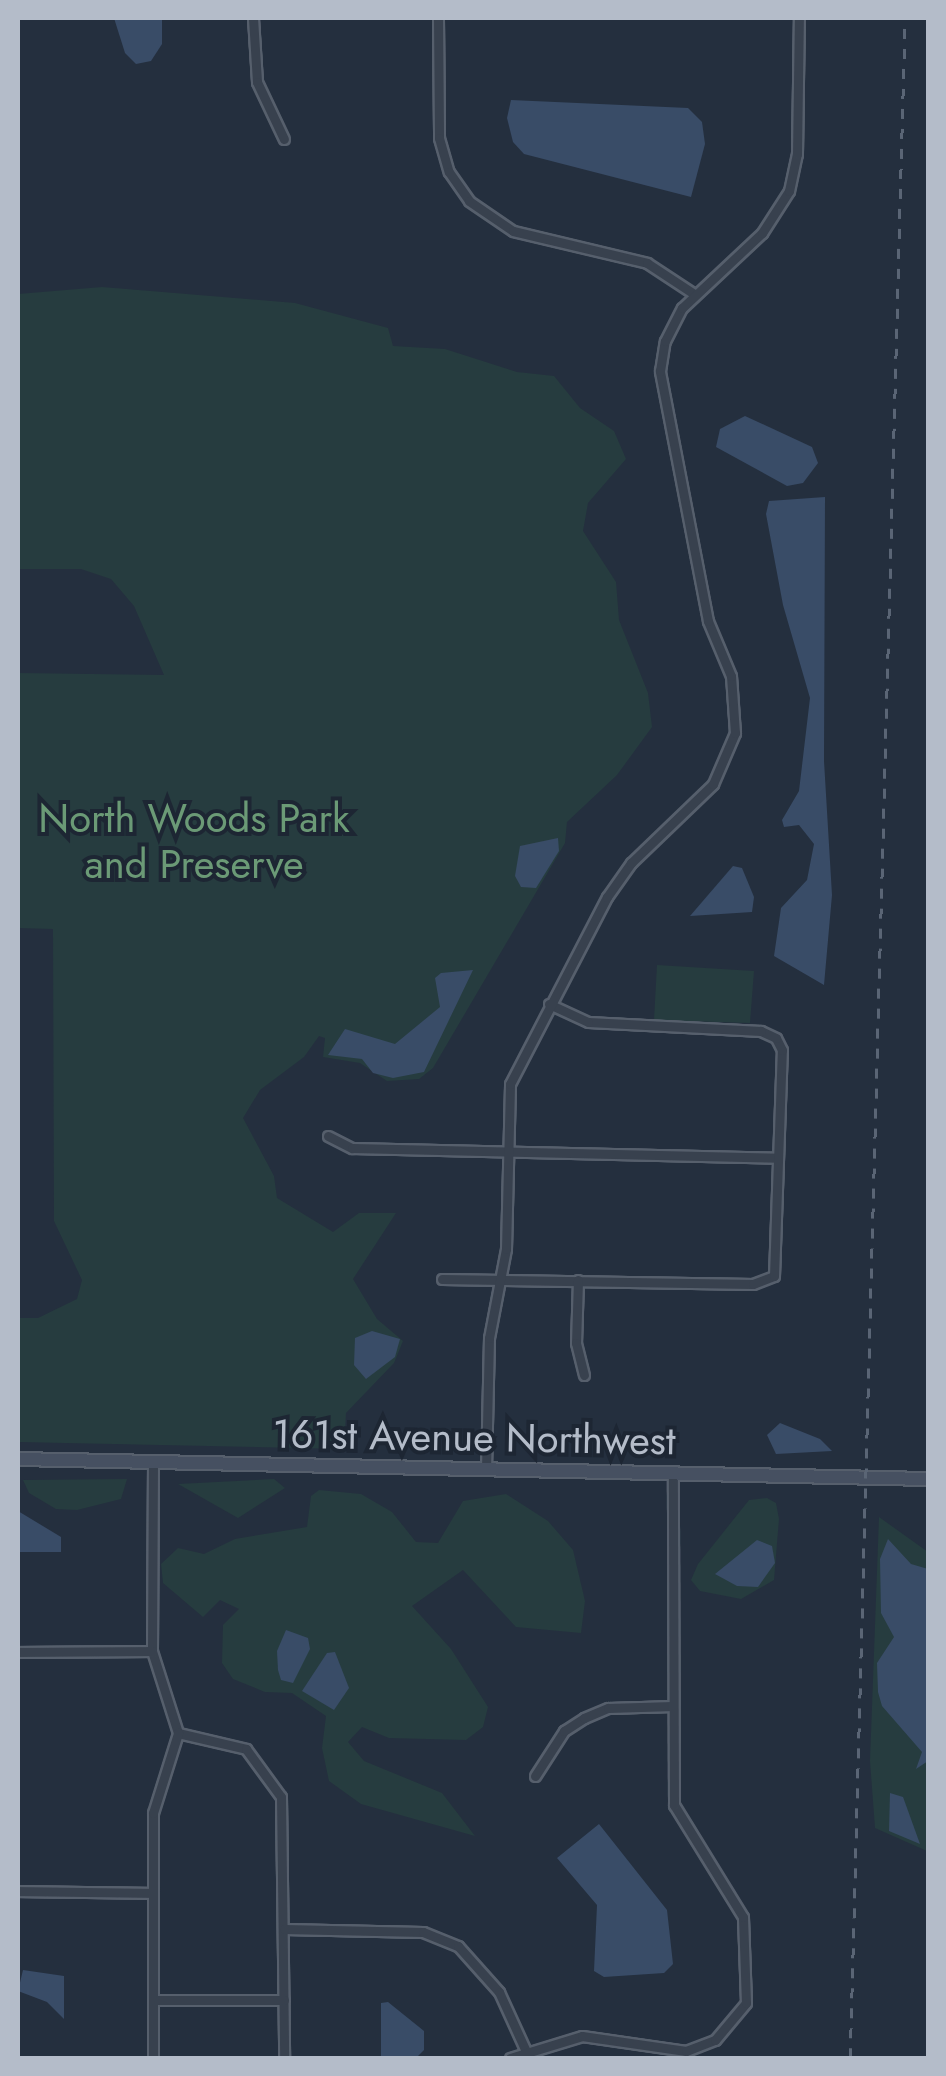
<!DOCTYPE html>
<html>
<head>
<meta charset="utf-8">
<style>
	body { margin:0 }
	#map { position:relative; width:946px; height:2076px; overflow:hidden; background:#242f3e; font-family:Jost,sans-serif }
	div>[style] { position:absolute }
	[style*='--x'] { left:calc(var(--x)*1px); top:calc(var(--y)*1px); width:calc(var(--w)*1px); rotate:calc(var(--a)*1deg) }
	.green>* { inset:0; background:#263c3f }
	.water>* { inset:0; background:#394c67 }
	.roads { filter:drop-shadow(2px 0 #565f6c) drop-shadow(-2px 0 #565f6c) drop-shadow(0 2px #565f6c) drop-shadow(0 -2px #565f6c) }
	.street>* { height:9px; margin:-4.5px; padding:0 4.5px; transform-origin:4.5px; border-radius:4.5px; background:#38414e }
	.secondary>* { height:12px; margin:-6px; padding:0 6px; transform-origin:6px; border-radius:6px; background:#465061 }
	.rail>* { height:2.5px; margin-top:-1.25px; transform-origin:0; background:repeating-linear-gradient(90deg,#5a6575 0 10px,transparent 0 20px) }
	span { translate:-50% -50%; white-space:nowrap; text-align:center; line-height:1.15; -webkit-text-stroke:8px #1d2633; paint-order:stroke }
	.park-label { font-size:40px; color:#6b9a76 }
	.street-label { font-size:40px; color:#b4bcc9 }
	.frame { position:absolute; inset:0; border:20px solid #b4bcc9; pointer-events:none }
</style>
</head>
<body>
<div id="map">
	<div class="green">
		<div style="clip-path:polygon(102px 287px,295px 303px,388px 328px,393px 346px,445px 349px,517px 372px,554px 376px,580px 408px,614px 431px,626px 459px,588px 503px,583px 531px,616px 582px,619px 620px,648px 693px,652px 727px,617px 775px,567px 822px,565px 843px,433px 1068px,419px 1079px,387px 1081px,360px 1063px,323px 1057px,325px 1038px,319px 1036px,304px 1057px,260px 1090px,243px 1118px,274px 1176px,277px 1198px,333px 1232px,359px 1213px,396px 1213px,353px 1279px,377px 1319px,403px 1341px,394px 1363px,346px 1413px,344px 1449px,18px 1442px,18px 1318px,38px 1318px,77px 1299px,82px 1280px,54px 1221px,53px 929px,18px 928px,18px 673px,164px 675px,134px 606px,111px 579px,81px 569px,18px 569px,18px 294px)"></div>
		<div style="clip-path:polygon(657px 965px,754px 971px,750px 1023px,654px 1020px)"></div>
		<div style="clip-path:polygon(127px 1479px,121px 1499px,77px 1510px,56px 1509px,29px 1493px,23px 1480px)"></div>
		<div style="clip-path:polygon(274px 1479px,285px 1488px,238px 1518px,178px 1484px)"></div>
		<div style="clip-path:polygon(319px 1490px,361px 1494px,392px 1512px,416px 1542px,438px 1543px,463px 1501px,506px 1494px,548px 1521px,573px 1550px,585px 1601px,581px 1633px,516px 1627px,463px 1570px,412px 1606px,451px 1649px,488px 1707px,483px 1727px,466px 1740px,389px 1738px,362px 1727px,348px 1742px,364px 1761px,442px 1793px,475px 1836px,361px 1804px,329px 1781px,322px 1748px,326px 1716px,292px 1693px,265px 1692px,233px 1679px,222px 1663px,223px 1625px,239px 1609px,220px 1600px,203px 1617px,163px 1583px,161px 1564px,178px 1548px,204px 1554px,235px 1539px,307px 1527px,311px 1496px)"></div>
		<div style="clip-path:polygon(767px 1498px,776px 1503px,779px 1519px,774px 1580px,741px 1599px,700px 1591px,691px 1580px,698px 1564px,749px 1500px)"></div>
		<div style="clip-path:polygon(879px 1517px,928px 1552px,927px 1851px,875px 1828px,870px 1761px)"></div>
	</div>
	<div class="water">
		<div style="clip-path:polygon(114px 18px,162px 20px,162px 44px,151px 61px,136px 64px,125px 53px)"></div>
		<div style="clip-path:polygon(511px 100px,688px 108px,702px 122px,705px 144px,691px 197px,524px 154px,513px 142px,507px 118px)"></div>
		<div style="clip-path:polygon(745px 416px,812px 447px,818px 463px,803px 483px,787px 486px,716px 447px,720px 429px)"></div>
		<div style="clip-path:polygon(825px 497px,824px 761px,832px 895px,824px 985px,774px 956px,781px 908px,807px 880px,814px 844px,799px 825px,784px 827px,782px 820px,799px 791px,810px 698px,783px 605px,766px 514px,769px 501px)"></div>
		<div style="clip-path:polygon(558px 838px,559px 851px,536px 888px,521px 887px,515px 876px,520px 846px)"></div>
		<div style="clip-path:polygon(733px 866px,742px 868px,754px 897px,752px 912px,690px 916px)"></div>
		<div style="clip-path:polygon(473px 970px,424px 1072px,393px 1078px,373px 1073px,362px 1059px,328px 1055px,345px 1029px,395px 1044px,440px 1007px,435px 978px,441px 973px)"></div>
		<div style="clip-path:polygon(372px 1331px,400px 1339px,395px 1357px,366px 1379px,354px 1365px,355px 1338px)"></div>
		<div style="clip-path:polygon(780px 1423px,820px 1439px,832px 1451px,776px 1454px,767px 1435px)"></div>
		<div style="clip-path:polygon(18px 1511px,61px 1537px,61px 1552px,18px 1552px)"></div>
		<div style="clip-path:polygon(888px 1539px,911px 1564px,928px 1569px,928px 1761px,916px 1769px,922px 1752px,882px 1706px,878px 1692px,877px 1663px,894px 1637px,881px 1613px,880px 1559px)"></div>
		<div style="clip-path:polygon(757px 1540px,772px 1546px,775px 1563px,758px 1587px,737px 1586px,715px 1574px)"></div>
		<div style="clip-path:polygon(286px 1630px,308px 1638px,310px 1649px,293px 1683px,281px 1680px,278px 1670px,277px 1651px)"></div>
		<div style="clip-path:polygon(335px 1652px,349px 1688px,334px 1710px,302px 1691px,327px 1653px)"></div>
		<div style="clip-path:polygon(890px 1793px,903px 1797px,920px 1844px,889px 1831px)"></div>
		<div style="clip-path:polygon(599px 1824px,667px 1910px,673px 1964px,664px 1973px,604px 1977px,594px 1971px,597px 1905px,557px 1858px)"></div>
		<div style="clip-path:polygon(23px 1970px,64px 1976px,64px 2019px,47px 2002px,18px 1991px)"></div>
		<div style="clip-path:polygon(388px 2002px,424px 2031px,424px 2050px,416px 2058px,381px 2058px,381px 2003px)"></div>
	</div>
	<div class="roads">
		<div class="street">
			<div style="--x:253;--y:18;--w:64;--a:86.4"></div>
			<div style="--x:257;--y:82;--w:63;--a:64.7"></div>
			<div style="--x:438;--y:18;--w:120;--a:89.5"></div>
			<div style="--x:439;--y:138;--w:35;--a:74"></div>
			<div style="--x:449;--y:172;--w:35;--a:55"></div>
			<div style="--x:469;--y:201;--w:53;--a:34.3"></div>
			<div style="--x:513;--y:231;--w:138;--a:13.4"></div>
			<div style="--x:647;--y:263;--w:56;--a:33.4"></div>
			<div style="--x:328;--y:1136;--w:27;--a:27"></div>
			<div style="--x:352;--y:1148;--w:426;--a:1.3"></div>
			<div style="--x:442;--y:1279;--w:311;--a:0.9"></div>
			<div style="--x:753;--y:1284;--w:22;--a:-21"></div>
			<div style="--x:774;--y:1276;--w:226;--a:-88"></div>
			<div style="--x:782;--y:1050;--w:13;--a:-117"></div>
			<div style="--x:776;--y:1038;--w:17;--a:-155"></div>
			<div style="--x:761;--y:1031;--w:173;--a:-177"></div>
			<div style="--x:588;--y:1022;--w:43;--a:-155.2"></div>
			<div style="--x:578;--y:1280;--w:63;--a:91.8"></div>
			<div style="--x:576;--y:1343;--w:33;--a:76"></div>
			<div style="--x:153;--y:1462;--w:189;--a:90.3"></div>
			<div style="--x:152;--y:1651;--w:86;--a:72.4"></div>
			<div style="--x:178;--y:1733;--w:70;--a:13.2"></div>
			<div style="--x:246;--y:1749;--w:59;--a:53.9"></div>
			<div style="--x:281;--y:1797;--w:261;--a:89.3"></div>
			<div style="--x:486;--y:1470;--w:132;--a:-88.7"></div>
			<div style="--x:489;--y:1338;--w:91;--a:-79.2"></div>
			<div style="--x:506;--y:1249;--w:165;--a:-88.6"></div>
			<div style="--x:510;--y:1084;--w:211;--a:-62.6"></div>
			<div style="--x:607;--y:897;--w:42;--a:-54.8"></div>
			<div style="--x:631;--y:863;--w:114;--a:-43.9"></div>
			<div style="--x:713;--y:784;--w:56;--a:-66.7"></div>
			<div style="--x:735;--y:733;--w:57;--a:-94"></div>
			<div style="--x:731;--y:676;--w:60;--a:-112.7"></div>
			<div style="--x:708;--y:621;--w:255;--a:-100.9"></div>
			<div style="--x:660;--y:371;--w:30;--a:-81"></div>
			<div style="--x:665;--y:341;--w:37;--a:-63"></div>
			<div style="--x:682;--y:308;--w:110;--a:-43.2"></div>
			<div style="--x:762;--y:233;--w:50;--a:-57.3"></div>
			<div style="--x:789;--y:191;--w:38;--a:-78"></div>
			<div style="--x:797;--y:154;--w:136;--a:-89.2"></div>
			<div style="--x:18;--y:1652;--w:134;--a:-0.4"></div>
			<div style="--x:535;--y:1776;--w:54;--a:-57.2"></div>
			<div style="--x:564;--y:1731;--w:24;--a:-33"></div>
			<div style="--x:584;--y:1718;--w:26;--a:-23"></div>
			<div style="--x:608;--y:1708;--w:65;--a:-1.8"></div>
			<div style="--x:18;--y:1891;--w:135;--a:0.8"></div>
			<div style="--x:284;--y:1929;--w:139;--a:1.2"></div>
			<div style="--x:423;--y:1932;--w:38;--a:22"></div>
			<div style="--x:458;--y:1946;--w:62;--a:48.3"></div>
			<div style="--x:499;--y:1992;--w:63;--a:65.5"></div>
			<div style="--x:153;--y:2000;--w:131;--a:0"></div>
			<div style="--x:153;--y:2058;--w:245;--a:-90"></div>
			<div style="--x:153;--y:1813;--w:84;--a:-72.6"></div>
			<div style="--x:510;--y:2058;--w:75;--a:-17"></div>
			<div style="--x:582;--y:2036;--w:105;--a:8.2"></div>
			<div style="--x:686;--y:2051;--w:31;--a:-21"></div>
			<div style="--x:715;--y:2040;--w:48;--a:-50"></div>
			<div style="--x:746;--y:2003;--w:86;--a:-92"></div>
			<div style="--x:743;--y:1917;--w:132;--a:-121.6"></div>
			<div style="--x:674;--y:1805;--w:331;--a:-90.2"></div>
		</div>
		<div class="secondary">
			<div style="--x:18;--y:1459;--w:910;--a:1.26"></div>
		</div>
	</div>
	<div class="rail">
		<div style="--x:850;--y:2058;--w:2041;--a:-88.46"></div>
	</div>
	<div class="park-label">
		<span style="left:194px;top:841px">North Woods Park<br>and Preserve</span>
	</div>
	<div class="street-label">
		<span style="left:474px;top:1437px;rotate:1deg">161st Avenue Northwest</span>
	</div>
	<div class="frame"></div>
</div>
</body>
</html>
